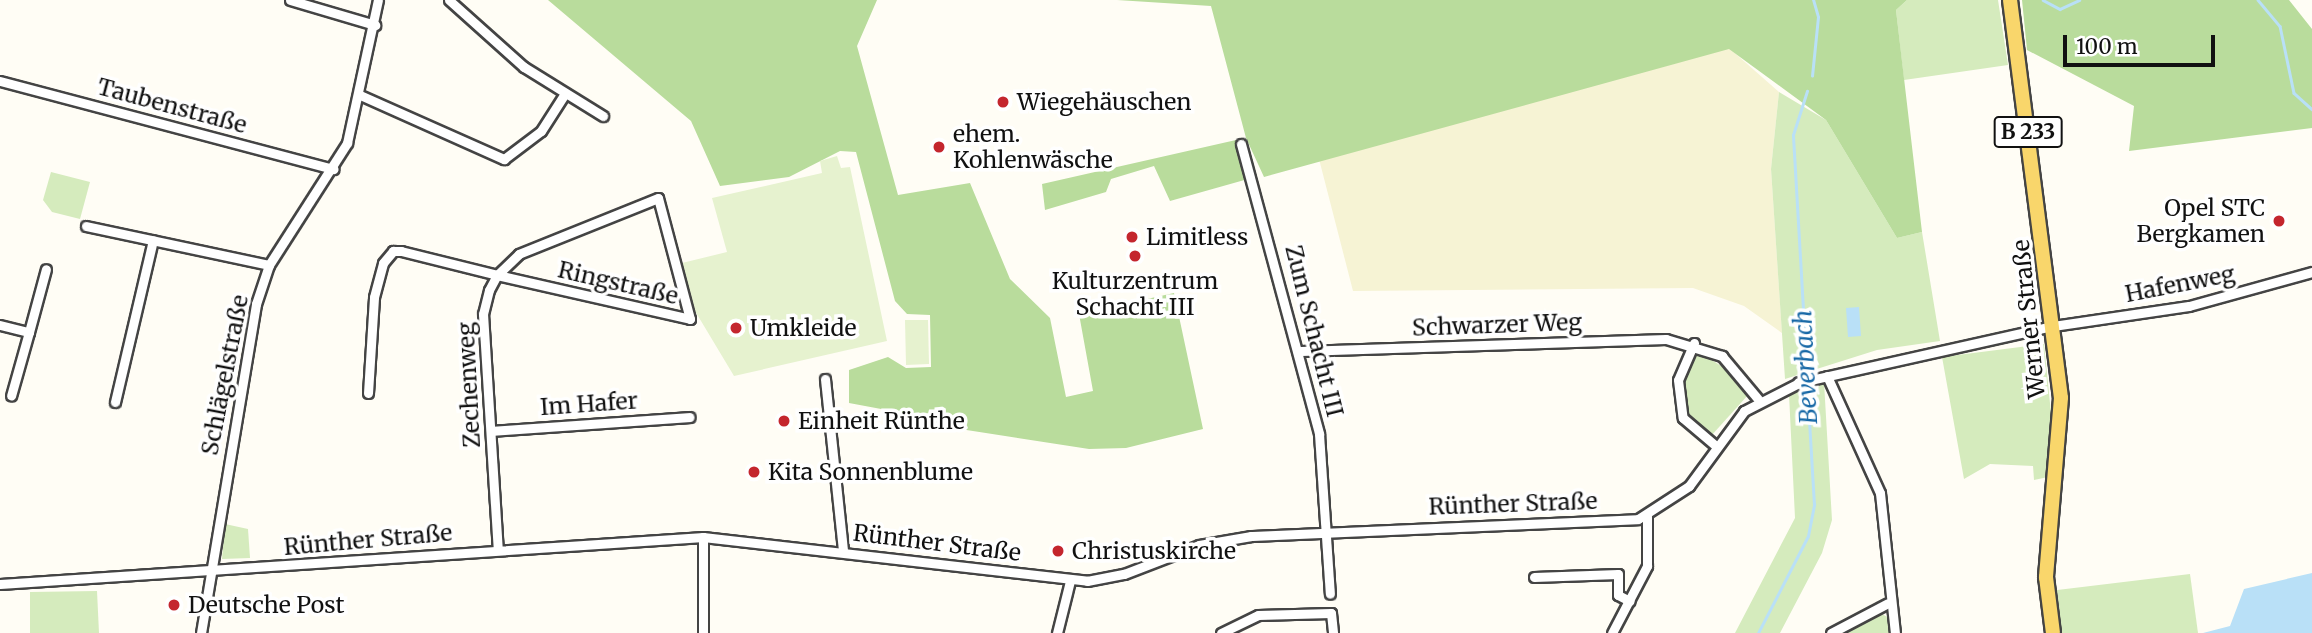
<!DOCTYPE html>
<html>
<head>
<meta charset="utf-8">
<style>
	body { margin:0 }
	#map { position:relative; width:2312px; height:633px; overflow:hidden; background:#fffdf5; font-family:Merriweather,serif }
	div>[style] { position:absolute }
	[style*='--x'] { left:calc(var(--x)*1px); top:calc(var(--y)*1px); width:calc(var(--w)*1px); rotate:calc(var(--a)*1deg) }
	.farmland>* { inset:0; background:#f6f3d4 }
	.green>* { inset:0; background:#d5ebbd }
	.forest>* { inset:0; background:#b9dc9c }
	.pitch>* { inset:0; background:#e6f2cf }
	.water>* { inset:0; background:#b9e0f7 }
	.stream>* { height:2.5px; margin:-1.25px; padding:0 1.25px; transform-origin:1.25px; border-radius:1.25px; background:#b9e0f7 }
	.roads { filter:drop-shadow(2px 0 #444) drop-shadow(-2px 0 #444) drop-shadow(0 2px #444) drop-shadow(0 -2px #444) }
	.minor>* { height:9px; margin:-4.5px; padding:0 4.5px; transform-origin:4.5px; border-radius:4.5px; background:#fff }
	.tertiary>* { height:10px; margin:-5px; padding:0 5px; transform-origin:5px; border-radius:5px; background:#fff }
	.primary>* { height:14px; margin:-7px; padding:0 7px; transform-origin:7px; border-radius:7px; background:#f9d66b }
	.dots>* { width:19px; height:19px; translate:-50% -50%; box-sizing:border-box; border:4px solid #fff; border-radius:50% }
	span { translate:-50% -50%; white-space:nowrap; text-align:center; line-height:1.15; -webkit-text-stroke:7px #fff; paint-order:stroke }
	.shield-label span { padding:2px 5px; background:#fff; border:2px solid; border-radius:5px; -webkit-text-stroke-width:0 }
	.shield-label { font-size:21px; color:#111; font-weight:700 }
	.poi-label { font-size:23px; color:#111 }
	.left { translate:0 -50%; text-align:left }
	.right { translate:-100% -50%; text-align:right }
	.street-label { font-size:23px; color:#111 }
	.water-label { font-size:24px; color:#1768a6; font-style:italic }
	.scale { position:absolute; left:2063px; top:35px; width:152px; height:32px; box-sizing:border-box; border:4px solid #111; border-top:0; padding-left:9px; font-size:21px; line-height:24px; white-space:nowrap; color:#111; -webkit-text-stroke:5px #fff; paint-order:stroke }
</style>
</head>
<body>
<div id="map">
	<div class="farmland">
		<div style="clip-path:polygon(1729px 48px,1779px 92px,1771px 169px,1782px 333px,1744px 306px,1693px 288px,1353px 291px,1319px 159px)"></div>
	</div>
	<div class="green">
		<div style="clip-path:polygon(1907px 0,1998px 0,2008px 65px,1904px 80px,1896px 10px)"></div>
		<div style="clip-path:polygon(1779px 92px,1826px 120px,1897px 238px,1922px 232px,1940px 341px,1877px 350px,1785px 379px,1771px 169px)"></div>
		<div style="clip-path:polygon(51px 172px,90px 182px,80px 219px,52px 212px,43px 200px)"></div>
		<div style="clip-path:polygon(2044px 344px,2051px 413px,2048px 477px,2034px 480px,2033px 466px,1990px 464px,1964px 479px,1942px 357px)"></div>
		<div style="clip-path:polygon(1702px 354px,1734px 374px,1748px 395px,1711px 436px,1689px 420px,1681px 383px,1693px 357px)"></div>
		<div style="clip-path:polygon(1824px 382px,1832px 520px,1822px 553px,1780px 633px,1735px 633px,1795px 518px,1789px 394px)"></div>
		<div style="clip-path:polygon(225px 524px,248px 529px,250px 558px,222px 559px)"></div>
		<div style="clip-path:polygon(2190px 574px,2198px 633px,2056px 633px,2049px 591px)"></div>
		<div style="clip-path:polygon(97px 591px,99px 633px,30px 633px,30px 592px)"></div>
		<div style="clip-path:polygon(1882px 614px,1889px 618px,1889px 633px,1837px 633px)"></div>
	</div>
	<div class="forest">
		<div style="clip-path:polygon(548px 0,877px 0,857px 46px,898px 195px,970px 183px,1010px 279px,1050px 318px,1066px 397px,1093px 391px,1079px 314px,1174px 293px,1203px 429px,1126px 448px,1089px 449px,915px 422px,908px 414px,849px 403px,849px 370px,888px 357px,906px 368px,931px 367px,930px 315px,907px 314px,895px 301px,856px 152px,840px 151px,789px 177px,720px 186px,691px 121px)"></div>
		<div style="clip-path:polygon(1117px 0,1907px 0,1896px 10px,1922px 232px,1897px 238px,1826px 120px,1729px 49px,1264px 177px,1246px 138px,1211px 6px)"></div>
		<div style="clip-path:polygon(2022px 0,2289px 0,2312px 29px,2312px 128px,2129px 151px,2134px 106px,2027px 50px)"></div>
		<div style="clip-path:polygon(1236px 140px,1248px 179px,1170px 201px,1154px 166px,1111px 179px,1106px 192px,1045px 210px,1042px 184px)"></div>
	</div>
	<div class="pitch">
		<div style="clip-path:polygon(837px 156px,841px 168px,850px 167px,887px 341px,734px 376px,695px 311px,682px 263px,727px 252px,712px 198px,822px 173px,820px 161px)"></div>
		<div style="clip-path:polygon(905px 320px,928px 320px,929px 364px,906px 365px)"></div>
	</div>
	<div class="water">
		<div style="clip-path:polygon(1859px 307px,1861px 336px,1848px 337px,1846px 308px)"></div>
		<div style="clip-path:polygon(2312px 573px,2312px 633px,2203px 633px,2230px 626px,2244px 589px)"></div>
	</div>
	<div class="stream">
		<div style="--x:2043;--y:0;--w:19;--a:28"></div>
		<div style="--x:2060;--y:9;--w:21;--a:-25"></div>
		<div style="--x:2258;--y:0;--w:34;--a:50"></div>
		<div style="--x:2280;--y:26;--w:68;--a:78.2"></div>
		<div style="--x:2294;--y:93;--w:24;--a:42"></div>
		<div style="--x:1812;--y:76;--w:59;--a:-84.2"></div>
		<div style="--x:1818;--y:17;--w:18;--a:-106"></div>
		<div style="--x:1807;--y:379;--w:244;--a:-93.3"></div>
		<div style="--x:1793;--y:135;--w:46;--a:-72.3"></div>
		<div style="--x:1758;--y:633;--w:109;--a:-62.7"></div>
		<div style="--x:1808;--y:536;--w:32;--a:-79"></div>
		<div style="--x:1814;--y:505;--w:119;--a:-93.4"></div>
	</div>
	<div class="roads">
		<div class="minor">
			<div style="--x:290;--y:0;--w:89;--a:16.4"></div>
			<div style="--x:449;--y:0;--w:101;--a:41.8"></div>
			<div style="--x:524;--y:67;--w:93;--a:31.8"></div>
			<div style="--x:0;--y:81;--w:345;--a:14.8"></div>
			<div style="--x:360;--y:95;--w:158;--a:24"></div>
			<div style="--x:504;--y:159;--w:46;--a:-37.1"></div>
			<div style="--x:541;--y:131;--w:43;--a:-57.4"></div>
			<div style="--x:1241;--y:144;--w:300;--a:74.9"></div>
			<div style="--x:1319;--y:434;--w:160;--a:86.1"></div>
			<div style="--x:86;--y:226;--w:187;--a:12"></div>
			<div style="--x:0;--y:325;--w:30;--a:14"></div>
			<div style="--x:29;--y:332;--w:66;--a:105.7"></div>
			<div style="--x:29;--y:332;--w:65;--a:-74.9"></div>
			<div style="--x:1694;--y:343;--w:40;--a:113.4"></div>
			<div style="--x:1678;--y:380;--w:38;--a:83"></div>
			<div style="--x:1683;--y:418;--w:43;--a:40.3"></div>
			<div style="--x:1301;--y:351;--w:365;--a:-1.9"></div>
			<div style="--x:1666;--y:339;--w:59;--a:16.9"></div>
			<div style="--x:1722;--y:356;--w:56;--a:50.1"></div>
			<div style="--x:1827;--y:376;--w:128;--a:65.6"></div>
			<div style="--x:1880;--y:493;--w:141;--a:83.9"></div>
			<div style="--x:825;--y:379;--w:173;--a:84"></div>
			<div style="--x:1811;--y:380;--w:248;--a:-12.6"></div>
			<div style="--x:2053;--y:326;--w:137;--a:-8.4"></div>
			<div style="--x:2189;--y:306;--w:128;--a:-15.5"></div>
			<div style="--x:368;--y:393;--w:96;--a:-86.4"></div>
			<div style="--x:374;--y:297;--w:35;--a:-75"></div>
			<div style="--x:383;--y:263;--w:16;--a:-50"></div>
			<div style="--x:393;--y:251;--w:8;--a:0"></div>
			<div style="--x:401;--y:251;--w:99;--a:14"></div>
			<div style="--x:497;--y:275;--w:198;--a:12.8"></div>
			<div style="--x:690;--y:319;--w:125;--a:-104.8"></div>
			<div style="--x:658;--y:198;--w:150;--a:158.1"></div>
			<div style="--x:519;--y:254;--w:30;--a:136"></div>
			<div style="--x:497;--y:275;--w:17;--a:118"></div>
			<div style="--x:489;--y:290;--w:25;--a:104"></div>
			<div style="--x:483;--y:314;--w:236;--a:86.4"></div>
			<div style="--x:115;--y:402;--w:166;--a:-76.8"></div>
			<div style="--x:491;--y:431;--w:199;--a:-4"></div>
			<div style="--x:1534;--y:577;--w:84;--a:-2"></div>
			<div style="--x:1618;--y:574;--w:21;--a:90"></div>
			<div style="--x:1618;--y:595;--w:13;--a:27"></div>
			<div style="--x:0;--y:584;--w:705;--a:-3.82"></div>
			<div style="--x:703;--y:537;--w:387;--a:6.5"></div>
			<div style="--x:1087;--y:581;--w:38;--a:-11"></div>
			<div style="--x:1124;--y:574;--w:80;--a:-21.1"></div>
			<div style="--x:1199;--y:545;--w:53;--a:-9.8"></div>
			<div style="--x:1251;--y:536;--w:387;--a:-2.5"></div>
			<div style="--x:1638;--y:519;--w:61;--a:-32.9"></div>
			<div style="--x:1689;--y:486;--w:93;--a:-53.7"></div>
			<div style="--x:1744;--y:411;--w:62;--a:-27"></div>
			<div style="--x:201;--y:633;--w:334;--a:-80.5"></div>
			<div style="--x:256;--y:304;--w:41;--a:-71.6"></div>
			<div style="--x:269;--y:265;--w:145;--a:-57.4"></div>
			<div style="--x:347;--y:143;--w:146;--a:-77.8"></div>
			<div style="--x:703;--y:633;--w:96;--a:-90"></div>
			<div style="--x:1057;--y:633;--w:54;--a:-76"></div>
			<div style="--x:1221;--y:633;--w:41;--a:-25.9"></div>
			<div style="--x:1258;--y:615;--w:73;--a:-1.6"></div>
			<div style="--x:1331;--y:613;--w:20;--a:84"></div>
			<div style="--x:1612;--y:633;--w:76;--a:-62.4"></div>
			<div style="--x:1647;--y:566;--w:50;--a:-90"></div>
			<div style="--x:1831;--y:633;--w:64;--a:-27.8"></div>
		</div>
		<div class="tertiary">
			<div style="--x:1799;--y:383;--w:12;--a:-14"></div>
		</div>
		<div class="primary">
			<div style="--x:2010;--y:0;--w:401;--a:82.7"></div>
			<div style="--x:2061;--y:398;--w:180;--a:94.8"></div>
			<div style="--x:2046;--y:577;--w:56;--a:82.9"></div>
		</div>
	</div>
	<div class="dots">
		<div style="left:1003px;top:102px;background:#c4262e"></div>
		<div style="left:939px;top:147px;background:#c4262e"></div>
		<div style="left:2279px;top:221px;background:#c4262e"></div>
		<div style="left:1132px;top:237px;background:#c4262e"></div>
		<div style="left:1135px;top:256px;background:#c4262e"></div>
		<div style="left:736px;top:328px;background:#c4262e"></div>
		<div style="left:784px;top:421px;background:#c4262e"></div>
		<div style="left:754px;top:472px;background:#c4262e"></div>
		<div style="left:1058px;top:551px;background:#c4262e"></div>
		<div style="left:174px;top:605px;background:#c4262e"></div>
	</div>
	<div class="shield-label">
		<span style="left:2028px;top:132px">B 233</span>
	</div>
	<div class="poi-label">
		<span class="left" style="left:1017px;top:102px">Wiegehäuschen</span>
		<span class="left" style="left:953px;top:147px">ehem.<br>Kohlenwäsche</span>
		<span class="right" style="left:2265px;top:221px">Opel STC<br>Bergkamen</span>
		<span class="left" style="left:1146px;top:237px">Limitless</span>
		<span style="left:1135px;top:294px">Kulturzentrum<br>Schacht III</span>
		<span class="left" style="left:750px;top:328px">Umkleide</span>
		<span class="left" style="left:798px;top:421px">Einheit Rünthe</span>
		<span class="left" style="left:768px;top:472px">Kita Sonnenblume</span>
		<span class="left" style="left:1072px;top:551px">Christuskirche</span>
		<span class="left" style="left:188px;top:605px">Deutsche Post</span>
	</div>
	<div class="street-label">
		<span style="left:172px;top:106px;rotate:15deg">Taubenstraße</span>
		<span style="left:618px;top:283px;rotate:13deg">Ringstraße</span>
		<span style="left:2180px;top:284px;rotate:-11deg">Hafenweg</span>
		<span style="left:2029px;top:319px;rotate:-96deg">Werner Straße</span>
		<span style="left:1497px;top:325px;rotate:-2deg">Schwarzer Weg</span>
		<span style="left:1314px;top:331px;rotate:76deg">Zum Schacht III</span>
		<span style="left:225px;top:375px;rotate:-79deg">Schlägelstraße</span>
		<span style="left:469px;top:385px;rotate:-93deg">Zechenweg</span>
		<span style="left:589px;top:404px;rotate:-4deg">Im Hafer</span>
		<span style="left:1513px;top:504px;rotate:-2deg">Rünther Straße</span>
		<span style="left:368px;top:540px;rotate:-5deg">Rünther Straße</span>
		<span style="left:937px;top:543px;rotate:7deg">Rünther Straße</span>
	</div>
	<div class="water-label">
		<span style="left:1806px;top:367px;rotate:-93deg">Beverbach</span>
	</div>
	<div class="scale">100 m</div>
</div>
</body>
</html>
